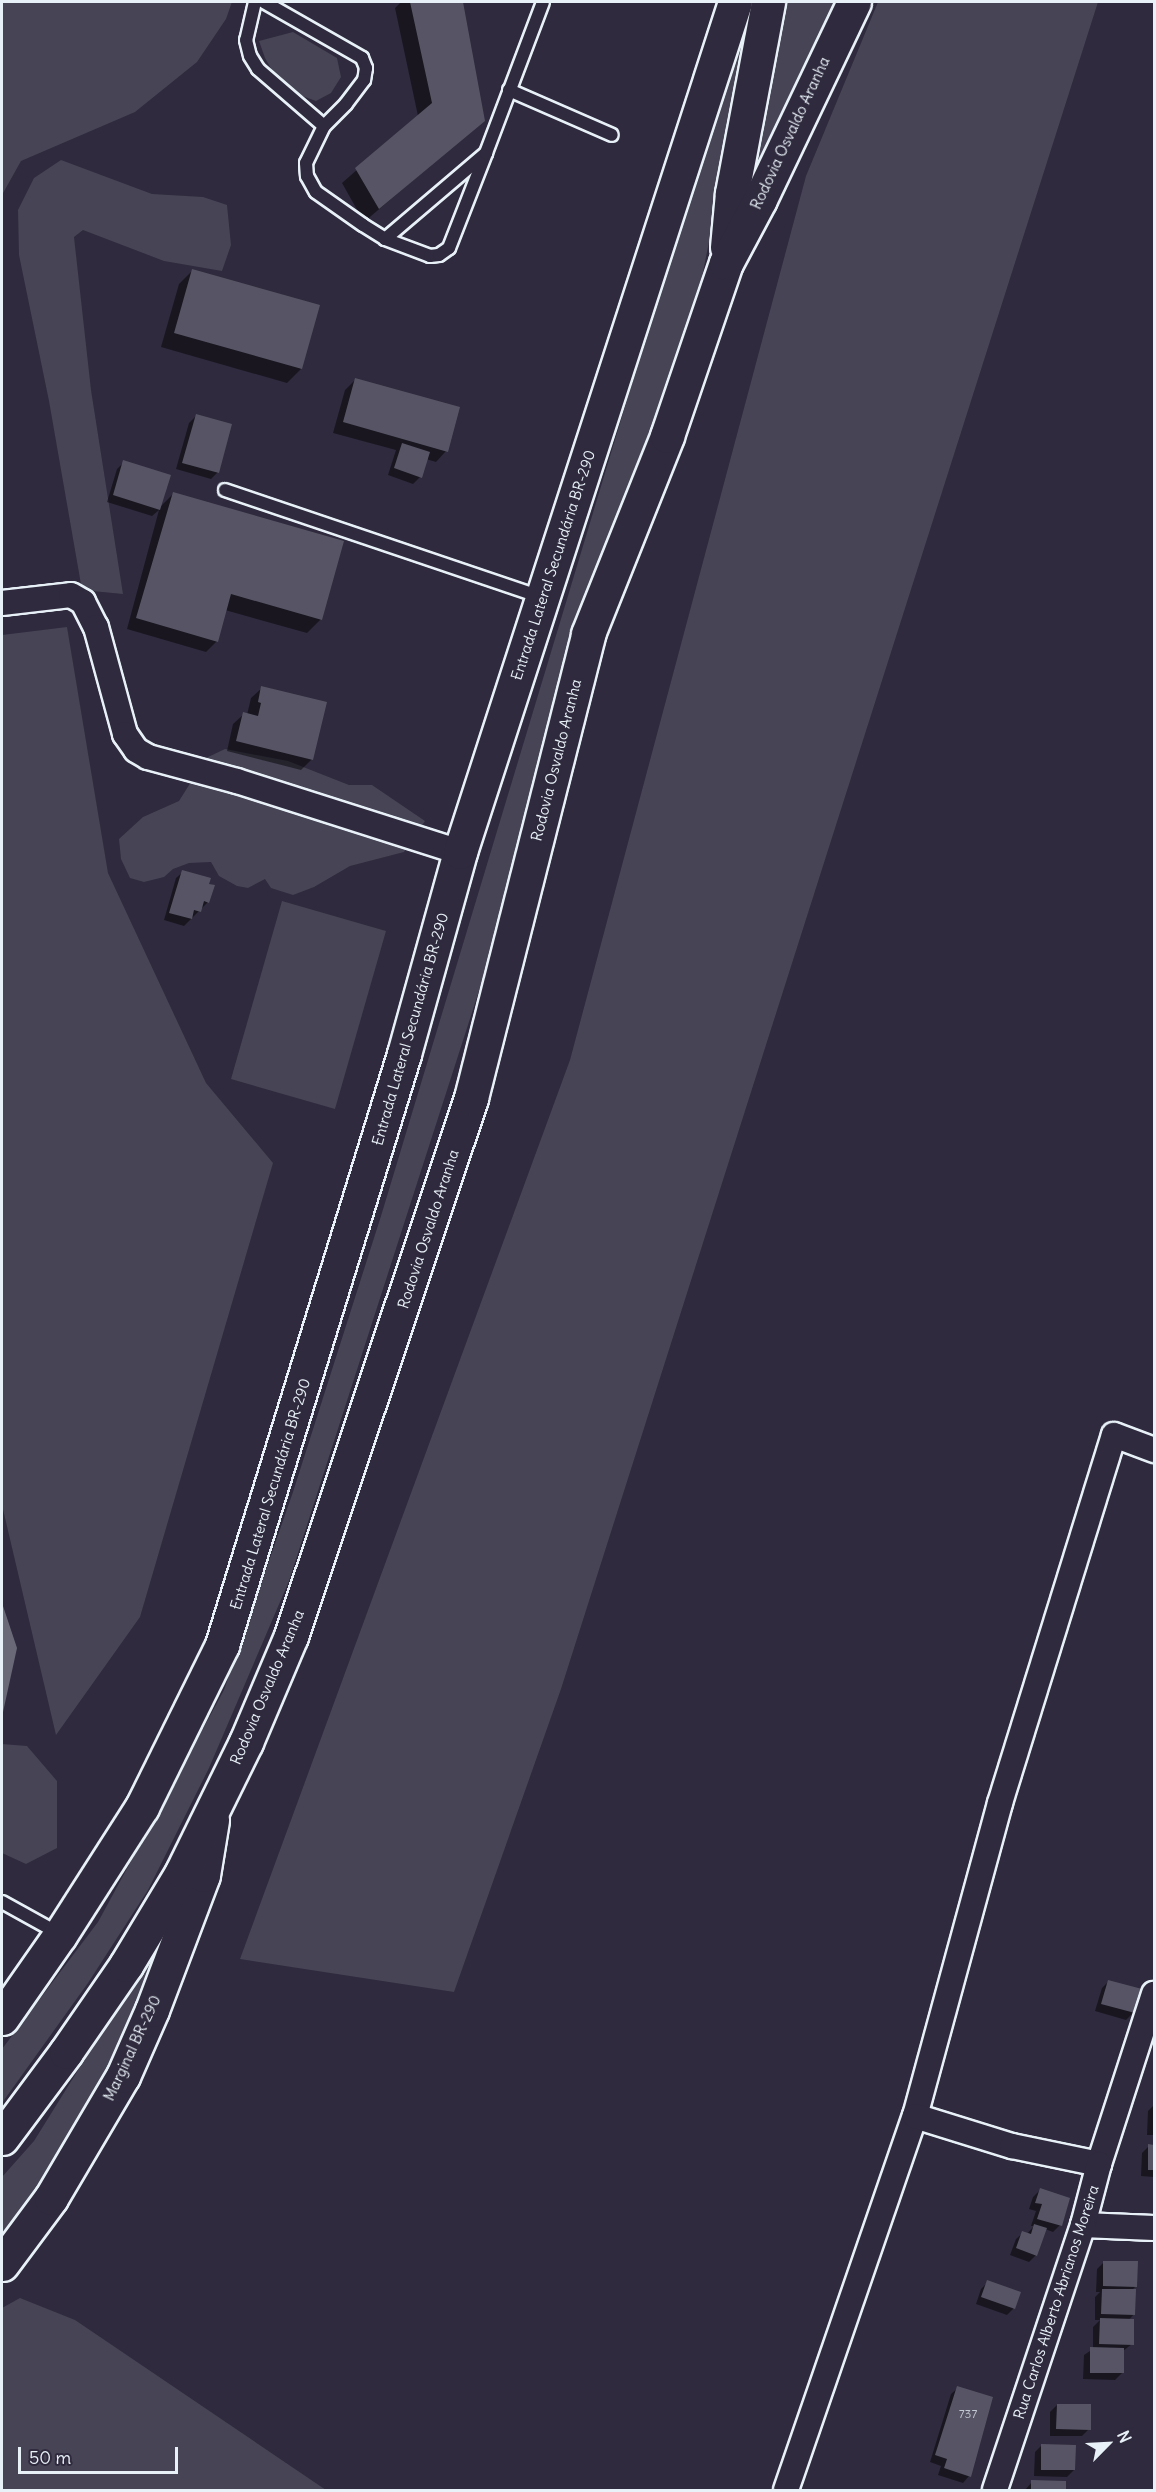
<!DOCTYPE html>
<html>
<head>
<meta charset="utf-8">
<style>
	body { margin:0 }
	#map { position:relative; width:1156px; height:2492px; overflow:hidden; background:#2f2a3d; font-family:Delius,sans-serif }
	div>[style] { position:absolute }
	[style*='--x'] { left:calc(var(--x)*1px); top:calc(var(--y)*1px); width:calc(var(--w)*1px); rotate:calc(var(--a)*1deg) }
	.green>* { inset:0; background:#464455 }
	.water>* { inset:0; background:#696978 }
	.shadow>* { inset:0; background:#0007 }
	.building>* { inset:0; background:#575565 }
	.roads { filter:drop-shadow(2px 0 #e8f1f8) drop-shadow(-2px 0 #e8f1f8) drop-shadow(0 2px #e8f1f8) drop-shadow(0 -2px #e8f1f8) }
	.lane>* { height:12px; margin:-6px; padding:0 6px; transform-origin:6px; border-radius:6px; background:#2f2a3d }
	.street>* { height:24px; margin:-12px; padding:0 12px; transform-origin:12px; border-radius:12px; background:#2f2a3d }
	.secondary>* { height:33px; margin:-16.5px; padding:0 16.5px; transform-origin:16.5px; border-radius:16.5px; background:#2f2a3d }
	.highway>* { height:33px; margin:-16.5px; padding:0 16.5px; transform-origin:16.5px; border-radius:16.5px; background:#2f2a3d }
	span { translate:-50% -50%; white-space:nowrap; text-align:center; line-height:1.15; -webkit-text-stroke:5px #2f2a3d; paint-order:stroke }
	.number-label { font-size:12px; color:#c4cad3 }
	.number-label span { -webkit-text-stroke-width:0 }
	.street-label { font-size:15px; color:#e8f1f8 }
	.frame { position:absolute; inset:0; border:3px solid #e8f1f8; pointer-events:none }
	.north { position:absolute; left:1078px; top:2414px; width:60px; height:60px; -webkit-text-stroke:4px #2f2a3d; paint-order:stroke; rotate:66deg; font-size:16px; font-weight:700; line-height:24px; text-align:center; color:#e8f1f8 }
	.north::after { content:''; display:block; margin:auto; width:21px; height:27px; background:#e8f1f8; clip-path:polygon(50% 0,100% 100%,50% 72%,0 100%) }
	.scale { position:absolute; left:18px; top:2447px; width:160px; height:27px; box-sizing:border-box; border:3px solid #e8f1f8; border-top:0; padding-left:8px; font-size:18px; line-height:21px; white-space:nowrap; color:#e8f1f8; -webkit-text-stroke:4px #2f2a3d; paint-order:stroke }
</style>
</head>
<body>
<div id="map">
	<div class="green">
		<div style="clip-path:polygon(2px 2px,232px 2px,226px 19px,197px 62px,135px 112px,21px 161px,2px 195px)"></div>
		<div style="clip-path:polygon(747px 2px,757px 2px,702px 277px,583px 627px,496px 938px,289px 1581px,209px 1768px,148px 1890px,88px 1983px,2px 2103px,2px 2049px,98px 1922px,224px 1690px,293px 1492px,381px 1216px)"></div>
		<div style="clip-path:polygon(782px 2px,839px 2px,743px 218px)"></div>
		<div style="clip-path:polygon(878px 2px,1098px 2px,561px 1689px,454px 1992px,240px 1959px,570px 1060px,806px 176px)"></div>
		<div style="clip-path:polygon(293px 32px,337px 58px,341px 77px,331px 93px,316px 101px,294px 93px,278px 81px,265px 58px,259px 41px)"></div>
		<div style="clip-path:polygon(61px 160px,152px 194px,203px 197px,227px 205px,231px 245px,222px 271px,164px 261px,83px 230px,74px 237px,91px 390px,123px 594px,82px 590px,49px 401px,19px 255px,18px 210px,34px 178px)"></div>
		<div style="clip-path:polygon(67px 627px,108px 873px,206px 1083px,273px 1163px,140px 1617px,56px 1735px,2px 1505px,2px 635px)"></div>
		<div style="clip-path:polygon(225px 749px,288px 761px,349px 785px,372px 785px,425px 821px,404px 852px,350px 866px,314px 887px,293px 895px,271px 888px,265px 879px,248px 888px,237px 886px,219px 876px,211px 862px,189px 863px,173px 869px,164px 877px,144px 882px,130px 878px,121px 859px,119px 839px,143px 817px,179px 801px,206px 758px)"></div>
		<div style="clip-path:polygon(282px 901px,386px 931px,335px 1109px,231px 1079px)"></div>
		<div style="clip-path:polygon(2px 1744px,27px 1746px,57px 1781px,57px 1848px,26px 1864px,2px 1853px)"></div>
		<div style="clip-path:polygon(173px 1933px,121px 2056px,2px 2253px,2px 2177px,34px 2141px,154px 1948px)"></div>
		<div style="clip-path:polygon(20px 2298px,75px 2320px,326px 2490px,2px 2490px,2px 2308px)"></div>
	</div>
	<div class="water">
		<div style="clip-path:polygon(2px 1603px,17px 1648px,3px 1712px,2px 1711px)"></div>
	</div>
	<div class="shadow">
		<div style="clip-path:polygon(401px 2px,462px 2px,484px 120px,364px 222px,342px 183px,418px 116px,395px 8px)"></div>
		<div style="clip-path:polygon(193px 270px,301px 369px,287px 383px,161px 347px,179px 284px)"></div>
		<div style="clip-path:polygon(356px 379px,446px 451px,436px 462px,426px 459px,420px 477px,413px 484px,388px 475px,396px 450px,333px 433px,345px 390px)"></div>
		<div style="clip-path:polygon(196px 416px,218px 472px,211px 479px,176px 469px,189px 423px)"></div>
		<div style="clip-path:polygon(124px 462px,160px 507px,173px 494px,321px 619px,307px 633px,225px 610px,217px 641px,206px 652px,127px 629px,159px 510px,152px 516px,107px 502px,117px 469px)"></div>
		<div style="clip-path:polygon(262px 688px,312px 759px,301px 770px,227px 751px,233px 724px,244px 714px,247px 715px,251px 698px)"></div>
		<div style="clip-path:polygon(183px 872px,208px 885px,208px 902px,184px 926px,164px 920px,176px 878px)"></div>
		<div style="clip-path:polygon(1109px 1981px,1140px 1990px,1133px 2013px,1126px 2020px,1095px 2011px,1102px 1988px)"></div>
		<div style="clip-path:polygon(1154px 2105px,1154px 2135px,1147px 2135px,1148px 2111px)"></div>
		<div style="clip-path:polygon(1149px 2146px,1154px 2146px,1154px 2177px,1141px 2176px,1142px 2153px)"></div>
		<div style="clip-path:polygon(1040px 2190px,1060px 2225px,1053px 2232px,1045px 2229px,1036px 2255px,1029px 2262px,1010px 2255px,1016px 2239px,1023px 2233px,1027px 2234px,1034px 2226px,1031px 2226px,1036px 2211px,1029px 2209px,1033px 2197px)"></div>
		<div style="clip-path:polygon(1104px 2262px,1136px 2286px,1131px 2291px,1134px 2314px,1128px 2321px,1132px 2344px,1123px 2351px,1122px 2373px,1115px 2380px,1083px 2379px,1084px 2355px,1093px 2349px,1093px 2327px,1100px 2320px,1095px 2320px,1095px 2297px,1100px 2292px,1096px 2292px,1097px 2269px)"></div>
		<div style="clip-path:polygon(988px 2282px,1019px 2293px,1013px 2309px,1007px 2315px,976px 2304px,981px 2289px)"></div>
		<div style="clip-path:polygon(958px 2388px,969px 2476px,963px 2483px,938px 2475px,941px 2466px,930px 2462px,951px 2394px)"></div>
		<div style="clip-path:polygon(1057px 2405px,1089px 2429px,1082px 2436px,1050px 2436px,1050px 2412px)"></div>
		<div style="clip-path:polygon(1042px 2445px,1074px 2470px,1067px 2477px,1034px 2476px,1035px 2452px)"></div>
		<div style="clip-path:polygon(1032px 2482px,1064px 2482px,1064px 2490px,1025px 2490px)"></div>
	</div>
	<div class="building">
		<div style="clip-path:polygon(410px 2px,463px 2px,485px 121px,379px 209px,355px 168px,432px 103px)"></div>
		<div style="clip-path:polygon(192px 269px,320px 305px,302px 369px,174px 333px)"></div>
		<div style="clip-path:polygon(355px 378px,460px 407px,448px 452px,343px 422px)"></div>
		<div style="clip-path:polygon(196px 414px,232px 424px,219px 473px,182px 463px)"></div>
		<div style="clip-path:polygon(402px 443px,430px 452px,422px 478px,394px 468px)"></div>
		<div style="clip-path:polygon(123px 460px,171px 475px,160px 510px,113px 495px)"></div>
		<div style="clip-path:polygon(173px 492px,344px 541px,322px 620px,231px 594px,218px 642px,136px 618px)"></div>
		<div style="clip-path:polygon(261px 686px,327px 702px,313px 760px,236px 741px,243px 712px,258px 716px,261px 703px,258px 702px)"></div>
		<div style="clip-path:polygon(182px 870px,211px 878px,209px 884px,215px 885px,209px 903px,204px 901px,201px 912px,194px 910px,192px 919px,169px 913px)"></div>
		<div style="clip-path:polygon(1108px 1980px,1142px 1989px,1135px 2013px,1101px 2004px)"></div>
		<div style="clip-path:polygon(1148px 2144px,1154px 2145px,1154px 2170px,1148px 2170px)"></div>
		<div style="clip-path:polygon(1040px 2188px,1070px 2198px,1062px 2226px,1037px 2219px,1042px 2204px,1035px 2203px)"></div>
		<div style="clip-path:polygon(1034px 2224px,1047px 2228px,1037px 2256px,1016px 2248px,1022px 2231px,1031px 2234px)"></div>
		<div style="clip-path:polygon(1103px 2261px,1138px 2261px,1137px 2287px,1103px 2286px)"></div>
		<div style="clip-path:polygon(987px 2280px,1021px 2292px,1015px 2309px,981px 2297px)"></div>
		<div style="clip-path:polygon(1102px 2289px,1136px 2289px,1135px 2315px,1101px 2314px)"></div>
		<div style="clip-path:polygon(1100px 2318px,1134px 2319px,1134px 2345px,1099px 2344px)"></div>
		<div style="clip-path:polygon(1090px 2347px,1124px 2348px,1124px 2373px,1090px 2373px)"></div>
		<div style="clip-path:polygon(957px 2386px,993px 2397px,971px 2477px,944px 2468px,947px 2459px,935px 2455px)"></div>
		<div style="clip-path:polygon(1057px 2404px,1091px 2404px,1091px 2430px,1056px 2429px)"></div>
		<div style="clip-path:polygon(1041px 2444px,1076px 2445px,1075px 2470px,1041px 2470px)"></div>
		<div style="clip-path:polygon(1031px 2480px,1066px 2481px,1066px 2490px,1031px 2490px)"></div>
	</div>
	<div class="roads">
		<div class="lane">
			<div style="--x:255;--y:2;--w:39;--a:103"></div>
			<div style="--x:246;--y:40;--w:16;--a:76"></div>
			<div style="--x:250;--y:56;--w:15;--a:58"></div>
			<div style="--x:258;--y:69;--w:87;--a:40.8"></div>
			<div style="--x:324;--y:126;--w:41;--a:115.9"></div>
			<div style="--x:306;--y:163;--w:13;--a:86"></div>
			<div style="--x:307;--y:176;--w:18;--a:61"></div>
			<div style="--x:316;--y:192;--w:57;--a:35.1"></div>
			<div style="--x:363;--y:225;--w:26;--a:32"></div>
			<div style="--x:385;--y:239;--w:48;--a:20.7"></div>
			<div style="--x:430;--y:256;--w:9;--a:-6"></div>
			<div style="--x:439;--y:255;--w:12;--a:-35"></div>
			<div style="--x:449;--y:248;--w:102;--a:-68.7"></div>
			<div style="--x:264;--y:2;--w:113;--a:29.7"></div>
			<div style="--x:362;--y:58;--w:11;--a:68"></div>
			<div style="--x:366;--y:68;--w:12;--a:99"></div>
			<div style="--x:364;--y:80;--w:30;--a:127"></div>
			<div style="--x:346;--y:104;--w:31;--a:135"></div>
			<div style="--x:509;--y:90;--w:112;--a:23.6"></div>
			<div style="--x:385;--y:239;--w:133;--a:-40.4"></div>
			<div style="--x:486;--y:153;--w:161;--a:-69.3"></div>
			<div style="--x:225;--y:490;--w:335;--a:18.7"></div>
			<div style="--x:2;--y:1902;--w:64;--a:29"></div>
		</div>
		<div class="street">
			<div style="--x:2;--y:603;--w:69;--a:-6.6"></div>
			<div style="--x:71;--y:595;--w:14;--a:30"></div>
			<div style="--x:83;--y:602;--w:28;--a:63"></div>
			<div style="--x:96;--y:627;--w:111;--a:74.8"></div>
			<div style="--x:125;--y:734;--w:19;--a:55"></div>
			<div style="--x:136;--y:750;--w:14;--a:30"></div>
			<div style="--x:148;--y:757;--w:92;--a:15.1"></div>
			<div style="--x:237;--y:781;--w:234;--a:17.7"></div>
			<div style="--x:915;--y:2116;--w:324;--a:-74.8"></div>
			<div style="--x:1000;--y:1803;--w:385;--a:-72.8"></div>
			<div style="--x:1114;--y:1435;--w:43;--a:20.6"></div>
			<div style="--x:1099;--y:2164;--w:179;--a:-72.1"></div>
			<div style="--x:1083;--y:2225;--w:71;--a:2.4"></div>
			<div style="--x:786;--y:2490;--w:396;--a:-71"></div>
			<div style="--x:915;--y:2116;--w:102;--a:17.2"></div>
			<div style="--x:1012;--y:2146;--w:89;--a:11.7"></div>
			<div style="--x:1099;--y:2164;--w:63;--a:104.7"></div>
			<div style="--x:1083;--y:2225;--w:279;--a:108.4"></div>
		</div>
		<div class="secondary">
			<div style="--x:2;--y:2018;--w:101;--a:-55.1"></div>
			<div style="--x:60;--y:1935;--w:152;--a:-57.4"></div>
			<div style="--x:142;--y:1807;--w:181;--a:-63.7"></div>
			<div style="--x:222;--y:1645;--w:618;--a:-72.88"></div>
			<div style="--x:404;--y:1054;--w:210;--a:-74.5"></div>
			<div style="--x:460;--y:852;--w:893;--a:-72.07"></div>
			<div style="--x:2;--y:2264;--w:82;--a:-53.4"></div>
			<div style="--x:51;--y:2198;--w:142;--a:-59.5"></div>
			<div style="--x:123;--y:2076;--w:72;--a:-66.3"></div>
			<div style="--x:152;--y:2010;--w:144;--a:-69.3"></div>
			<div style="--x:203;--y:1875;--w:56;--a:-80.7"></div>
		</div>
		<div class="highway">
			<div style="--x:727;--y:247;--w:54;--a:-84.7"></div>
			<div style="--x:732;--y:193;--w:194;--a:-79.3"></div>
			<div style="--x:2;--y:2138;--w:107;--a:-53.3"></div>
			<div style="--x:66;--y:2052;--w:106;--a:-55.4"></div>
			<div style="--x:126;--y:1965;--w:109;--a:-58.9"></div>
			<div style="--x:182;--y:1872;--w:145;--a:-63.8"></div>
			<div style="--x:246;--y:1742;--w:115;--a:-67"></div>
			<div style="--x:291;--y:1636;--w:567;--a:-71.5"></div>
			<div style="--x:471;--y:1098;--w:479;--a:-75.8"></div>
			<div style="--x:588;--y:634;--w:213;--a:-68.2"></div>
			<div style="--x:667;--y:436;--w:183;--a:-71.2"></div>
			<div style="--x:726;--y:263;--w:72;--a:-62"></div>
			<div style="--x:760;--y:199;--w:218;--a:-64.5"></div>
		</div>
	</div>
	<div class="number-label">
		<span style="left:968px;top:2414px">737</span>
	</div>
	<div class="street-label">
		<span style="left:790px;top:133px;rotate:-65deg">Rodovia Osvaldo Aranha</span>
		<span style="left:553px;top:565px;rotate:-72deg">Entrada Lateral Secundária BR-290</span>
		<span style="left:556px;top:760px;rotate:-76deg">Rodovia Osvaldo Aranha</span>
		<span style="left:410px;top:1029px;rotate:-74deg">Entrada Lateral Secundária BR-290</span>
		<span style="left:428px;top:1229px;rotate:-72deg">Rodovia Osvaldo Aranha</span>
		<span style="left:270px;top:1494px;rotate:-73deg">Entrada Lateral Secundária BR-290</span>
		<span style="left:267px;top:1687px;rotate:-67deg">Rodovia Osvaldo Aranha</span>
		<span style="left:132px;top:2048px;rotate:-65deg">Marginal BR-290</span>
		<span style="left:1056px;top:2302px;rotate:-72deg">Rua Carlos Alberto Abrianos Moreira</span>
	</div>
	<div class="frame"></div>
	<div class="north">N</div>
	<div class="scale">50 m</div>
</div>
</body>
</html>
